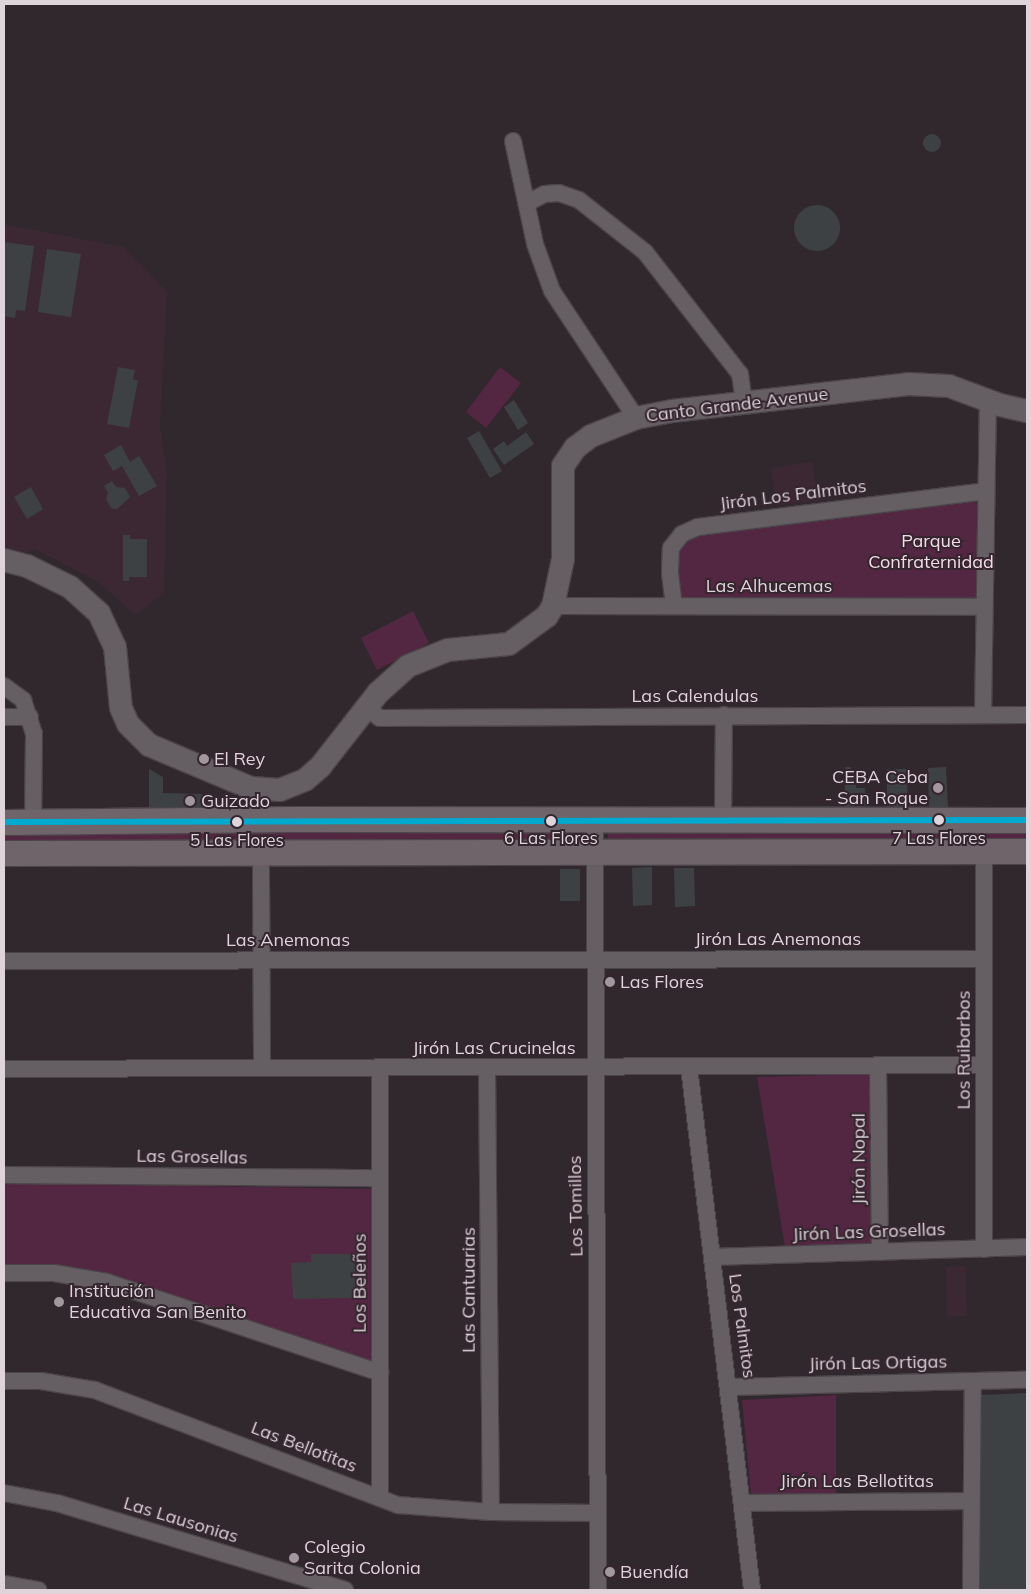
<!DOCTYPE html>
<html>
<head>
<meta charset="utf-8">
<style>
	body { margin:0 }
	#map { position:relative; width:1031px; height:1594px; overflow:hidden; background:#30282d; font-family:Mulish,sans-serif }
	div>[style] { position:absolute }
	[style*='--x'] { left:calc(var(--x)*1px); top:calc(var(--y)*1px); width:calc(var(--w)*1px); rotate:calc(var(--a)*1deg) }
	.built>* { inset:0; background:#3c2833 }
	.green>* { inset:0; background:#532642 }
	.building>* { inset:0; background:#3e4143 }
	.round { border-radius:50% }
	.roads { filter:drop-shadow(1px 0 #4b4449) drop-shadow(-1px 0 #4b4449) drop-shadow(0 1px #4b4449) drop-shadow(0 -1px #4b4449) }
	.street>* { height:16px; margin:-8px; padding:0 8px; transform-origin:8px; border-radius:8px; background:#655e62 }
	.secondary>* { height:22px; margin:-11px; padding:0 11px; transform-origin:11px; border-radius:11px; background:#655e62 }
	.primary>* { height:25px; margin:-12.5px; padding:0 12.5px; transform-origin:12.5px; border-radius:12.5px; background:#6f646a }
	.bus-1>* { height:6px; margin:-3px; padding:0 3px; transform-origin:3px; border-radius:3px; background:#00a9ce }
	.dots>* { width:14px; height:14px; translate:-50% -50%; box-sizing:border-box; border:2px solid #34252e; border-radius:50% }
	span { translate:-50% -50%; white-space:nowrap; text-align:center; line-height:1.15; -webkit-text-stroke:4px #34252e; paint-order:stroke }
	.bus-label { font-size:17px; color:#ded4d9 }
	.street-label { font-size:18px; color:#ded4d9 }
	.park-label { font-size:18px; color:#f2dbe7 }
	.poi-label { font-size:18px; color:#ded4d9 }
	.left { translate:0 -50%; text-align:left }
	.right { translate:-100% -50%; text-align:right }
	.frame { position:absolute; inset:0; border:5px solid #ded4d9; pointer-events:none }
</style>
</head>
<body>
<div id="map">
	<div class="built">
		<div style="clip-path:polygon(7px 225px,124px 247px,167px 292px,160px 425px,167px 475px,164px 593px,135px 615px,98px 582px,81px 573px,35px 549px,25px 553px,4px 547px,4px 226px)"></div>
		<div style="clip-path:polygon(812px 462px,819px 501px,776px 505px,771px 468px)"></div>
		<div style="clip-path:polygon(966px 1266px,967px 1316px,947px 1317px,946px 1267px)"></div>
	</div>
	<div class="green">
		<div style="clip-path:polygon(500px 367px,521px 383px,486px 428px,466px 412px)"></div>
		<div style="clip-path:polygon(972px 499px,979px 506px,978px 600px,681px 597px,677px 590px,679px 548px,687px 540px,702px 534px)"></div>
		<div style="clip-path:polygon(413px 611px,429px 643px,377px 670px,361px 638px)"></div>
		<div style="clip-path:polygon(1027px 829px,1027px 846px,608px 842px,608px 832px)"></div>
		<div style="clip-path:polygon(586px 830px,584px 843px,4px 847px,4px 831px)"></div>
		<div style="clip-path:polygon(871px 1074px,873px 1244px,785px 1247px,757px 1077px)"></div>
		<div style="clip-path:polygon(4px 1183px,373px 1189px,374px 1358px,365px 1365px,116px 1280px,4px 1268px)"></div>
		<div style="clip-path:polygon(836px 1395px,836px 1493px,751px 1495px,742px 1400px)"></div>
	</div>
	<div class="building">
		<div class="round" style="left:923px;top:134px;width:18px;height:18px"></div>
		<div class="round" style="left:794px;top:205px;width:46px;height:46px"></div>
		<div style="clip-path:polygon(4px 242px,34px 246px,25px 311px,16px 310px,15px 318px,4px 316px)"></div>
		<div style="clip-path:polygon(47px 249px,81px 254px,71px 317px,38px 312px)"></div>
		<div style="clip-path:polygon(118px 367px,135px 370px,133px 380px,138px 380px,129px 428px,107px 424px)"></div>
		<div style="clip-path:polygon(514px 400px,528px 423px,518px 430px,504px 407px)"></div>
		<div style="clip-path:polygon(479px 431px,502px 471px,490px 478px,467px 438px)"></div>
		<div style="clip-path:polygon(526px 432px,534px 444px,504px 465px,493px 449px,504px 441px,507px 446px)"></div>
		<div style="clip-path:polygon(121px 445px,130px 462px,139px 456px,157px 486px,139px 496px,122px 466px,113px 471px,104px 455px)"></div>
		<div style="clip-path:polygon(112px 481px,116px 487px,125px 488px,130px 497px,117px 509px,111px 508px,106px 499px,108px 493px,104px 486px)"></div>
		<div style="clip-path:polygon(31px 487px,43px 509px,27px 519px,14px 497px)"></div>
		<div style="clip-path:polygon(123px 535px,130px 535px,130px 539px,147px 539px,147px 577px,129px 577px,129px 581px,123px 581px)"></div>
		<div style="clip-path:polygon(845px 767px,851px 767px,851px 772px,856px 772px,856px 788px,865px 788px,865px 809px,845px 809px)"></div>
		<div style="clip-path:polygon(946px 767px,948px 808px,929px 808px,928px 768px)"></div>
		<div style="clip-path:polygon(149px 769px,163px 777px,163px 793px,201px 794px,214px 801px,214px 810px,149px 810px)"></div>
		<div style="clip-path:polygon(887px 769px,907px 769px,908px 808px,887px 808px)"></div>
		<div style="clip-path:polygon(652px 867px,652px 905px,633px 906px,632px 868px)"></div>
		<div style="clip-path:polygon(674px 868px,694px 868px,695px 906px,675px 907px)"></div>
		<div style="clip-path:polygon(560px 869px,580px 869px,580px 901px,560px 901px)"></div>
		<div style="clip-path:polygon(311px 1254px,355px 1254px,355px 1298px,293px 1299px,291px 1263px,311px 1262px)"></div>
		<div style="clip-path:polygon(1027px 1393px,1027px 1590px,978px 1590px,979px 1395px)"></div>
	</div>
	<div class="roads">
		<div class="street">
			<div style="--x:513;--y:141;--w:105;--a:77.9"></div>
			<div style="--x:535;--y:244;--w:50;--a:70.1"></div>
			<div style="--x:552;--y:291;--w:152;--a:56.5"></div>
			<div style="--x:527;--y:203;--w:20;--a:-27"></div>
			<div style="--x:545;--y:194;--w:14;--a:-4"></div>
			<div style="--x:559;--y:193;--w:21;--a:19"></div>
			<div style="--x:579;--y:200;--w:84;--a:38.2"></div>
			<div style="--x:645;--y:252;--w:155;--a:52.1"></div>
			<div style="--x:740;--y:374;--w:28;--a:82"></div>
			<div style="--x:553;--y:606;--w:431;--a:0.1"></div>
			<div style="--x:674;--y:606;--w:34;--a:-97"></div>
			<div style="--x:670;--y:572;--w:24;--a:-88"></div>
			<div style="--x:671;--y:548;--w:18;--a:-52"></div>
			<div style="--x:682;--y:534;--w:17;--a:-24"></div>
			<div style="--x:698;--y:527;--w:289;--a:-7.1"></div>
			<div style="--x:4;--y:686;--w:24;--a:36"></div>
			<div style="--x:23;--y:700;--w:35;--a:72"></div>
			<div style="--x:34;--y:733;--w:89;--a:90.6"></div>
			<div style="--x:367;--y:708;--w:16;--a:38"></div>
			<div style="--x:380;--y:718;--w:647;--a:-0.27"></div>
			<div style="--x:983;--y:715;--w:314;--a:-89.1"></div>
			<div style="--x:4;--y:717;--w:26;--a:0"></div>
			<div style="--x:595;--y:820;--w:770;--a:89.78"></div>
			<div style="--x:723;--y:820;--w:105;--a:-89.5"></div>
			<div style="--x:984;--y:852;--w:397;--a:90"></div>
			<div style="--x:261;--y:868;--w:200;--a:89.7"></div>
			<div style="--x:4;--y:961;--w:980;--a:-0.12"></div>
			<div style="--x:878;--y:1065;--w:187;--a:89.4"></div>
			<div style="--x:487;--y:1067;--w:445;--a:89.5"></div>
			<div style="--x:689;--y:1067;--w:527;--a:83.13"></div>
			<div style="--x:4;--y:1069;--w:979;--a:-0.23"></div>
			<div style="--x:4;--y:1175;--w:375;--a:0.5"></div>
			<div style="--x:712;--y:1257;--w:315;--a:-1.8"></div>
			<div style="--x:4;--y:1273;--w:50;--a:0"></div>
			<div style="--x:54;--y:1273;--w:54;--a:9.6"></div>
			<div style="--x:107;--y:1282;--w:288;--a:18.4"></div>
			<div style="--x:4;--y:1381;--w:37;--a:0"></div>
			<div style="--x:41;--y:1381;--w:55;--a:9.5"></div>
			<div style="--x:95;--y:1390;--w:324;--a:20.8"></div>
			<div style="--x:398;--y:1505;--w:93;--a:4.3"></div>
			<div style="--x:491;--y:1512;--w:106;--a:0.5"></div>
			<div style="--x:730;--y:1387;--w:297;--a:-1.4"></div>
			<div style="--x:4;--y:1493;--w:54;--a:10.7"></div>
			<div style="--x:57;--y:1503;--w:301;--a:16.8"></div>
			<div style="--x:380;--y:1498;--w:430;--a:-90"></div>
			<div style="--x:743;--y:1503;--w:228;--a:-0.5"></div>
			<div style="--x:4;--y:1584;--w:35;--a:10"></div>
			<div style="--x:971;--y:1590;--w:209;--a:-89.5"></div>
		</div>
		<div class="secondary">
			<div style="--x:4;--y:560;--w:24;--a:15"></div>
			<div style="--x:27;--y:566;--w:48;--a:26"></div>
			<div style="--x:70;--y:587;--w:39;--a:42"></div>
			<div style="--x:99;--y:613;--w:38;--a:65"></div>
			<div style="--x:115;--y:647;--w:61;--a:84.4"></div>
			<div style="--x:121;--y:708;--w:17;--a:66"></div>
			<div style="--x:128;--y:724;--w:30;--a:45"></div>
			<div style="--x:149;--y:745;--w:111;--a:22.9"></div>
			<div style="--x:251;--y:788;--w:29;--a:4"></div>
			<div style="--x:280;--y:790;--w:27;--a:-22"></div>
			<div style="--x:305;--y:780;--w:20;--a:-41"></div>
			<div style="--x:320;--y:767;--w:94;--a:-51.9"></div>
			<div style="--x:378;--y:693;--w:40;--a:-42"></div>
			<div style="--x:408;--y:666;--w:43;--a:-21.8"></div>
			<div style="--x:448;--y:650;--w:61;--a:-5.6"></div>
			<div style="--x:509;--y:644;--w:47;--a:-36.4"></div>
			<div style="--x:547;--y:616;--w:12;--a:-59"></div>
			<div style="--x:553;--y:606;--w:48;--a:-78"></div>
			<div style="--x:563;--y:559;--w:93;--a:-90"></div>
			<div style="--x:563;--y:466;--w:22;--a:-56"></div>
			<div style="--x:575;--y:448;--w:20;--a:-37"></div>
			<div style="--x:591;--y:436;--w:48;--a:-21.8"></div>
			<div style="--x:636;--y:418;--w:37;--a:-11"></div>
			<div style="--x:672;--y:411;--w:238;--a:-6.5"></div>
			<div style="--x:908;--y:384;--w:41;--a:2.8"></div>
			<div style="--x:949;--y:386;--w:54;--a:20.4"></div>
			<div style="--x:1000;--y:405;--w:28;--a:13"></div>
		</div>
		<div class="primary">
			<div style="--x:4;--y:822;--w:290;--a:-0.6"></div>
			<div style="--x:294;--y:819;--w:733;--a:0.08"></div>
			<div style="--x:4;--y:853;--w:1023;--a:-0.11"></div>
		</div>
	</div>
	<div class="bus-1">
		<div style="--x:4;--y:822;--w:1023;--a:-0.11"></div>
	</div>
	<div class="dots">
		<div style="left:204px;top:759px;background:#a1989d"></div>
		<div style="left:938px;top:788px;background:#a1989d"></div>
		<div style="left:190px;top:801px;background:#a1989d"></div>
		<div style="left:939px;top:820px;background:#ded4d9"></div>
		<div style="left:551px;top:821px;background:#ded4d9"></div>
		<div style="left:237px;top:822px;background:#ded4d9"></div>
		<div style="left:610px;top:982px;background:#a1989d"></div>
		<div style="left:59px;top:1302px;background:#a1989d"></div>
		<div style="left:294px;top:1558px;background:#a1989d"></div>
		<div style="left:610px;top:1572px;background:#a1989d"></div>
	</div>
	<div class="bus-label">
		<span style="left:551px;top:838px">6 Las Flores</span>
		<span style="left:939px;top:838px">7 Las Flores</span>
		<span style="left:237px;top:840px">5 Las Flores</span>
	</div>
	<div class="street-label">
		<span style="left:737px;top:405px;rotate:-7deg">Canto Grande Avenue</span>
		<span style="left:793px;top:495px;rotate:-7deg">Jirón Los Palmitos</span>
		<span style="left:769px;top:586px">Las Alhucemas</span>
		<span style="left:695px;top:696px">Las Calendulas</span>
		<span style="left:778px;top:939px">Jirón Las Anemonas</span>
		<span style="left:288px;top:940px">Las Anemonas</span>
		<span style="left:494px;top:1048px">Jirón Las Crucinelas</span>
		<span style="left:964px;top:1050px;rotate:-90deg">Los Ruibarbos</span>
		<span style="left:192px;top:1157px;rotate:1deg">Las Grosellas</span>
		<span style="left:859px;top:1159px;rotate:-90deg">Jirón Nopal</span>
		<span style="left:576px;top:1206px;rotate:-91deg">Los Tomillos</span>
		<span style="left:869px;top:1232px;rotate:-2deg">Jirón Las Grosellas</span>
		<span style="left:360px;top:1283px;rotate:-90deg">Los Beleños</span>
		<span style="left:469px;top:1290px;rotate:-90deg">Las Cantuarias</span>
		<span style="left:742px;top:1326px;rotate:82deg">Los Palmitos</span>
		<span style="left:878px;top:1363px;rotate:-1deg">Jirón Las Ortigas</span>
		<span style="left:304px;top:1447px;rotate:21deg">Las Bellotitas</span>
		<span style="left:857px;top:1481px">Jirón Las Bellotitas</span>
		<span style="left:181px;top:1520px;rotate:17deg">Las Lausonias</span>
	</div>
	<div class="park-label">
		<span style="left:931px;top:552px">Parque<br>Confraternidad</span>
	</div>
	<div class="poi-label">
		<span class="left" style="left:214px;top:759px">El Rey</span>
		<span class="right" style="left:928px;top:788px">CEBA Ceba<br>- San Roque</span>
		<span class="left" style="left:201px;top:801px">Guizado</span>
		<span class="left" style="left:620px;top:982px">Las Flores</span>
		<span class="left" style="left:69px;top:1302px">Institución<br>Educativa San Benito</span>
		<span class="left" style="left:304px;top:1558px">Colegio<br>Sarita Colonia</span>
		<span class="left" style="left:620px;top:1572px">Buendía</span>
	</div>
	<div class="frame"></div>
</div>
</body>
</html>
